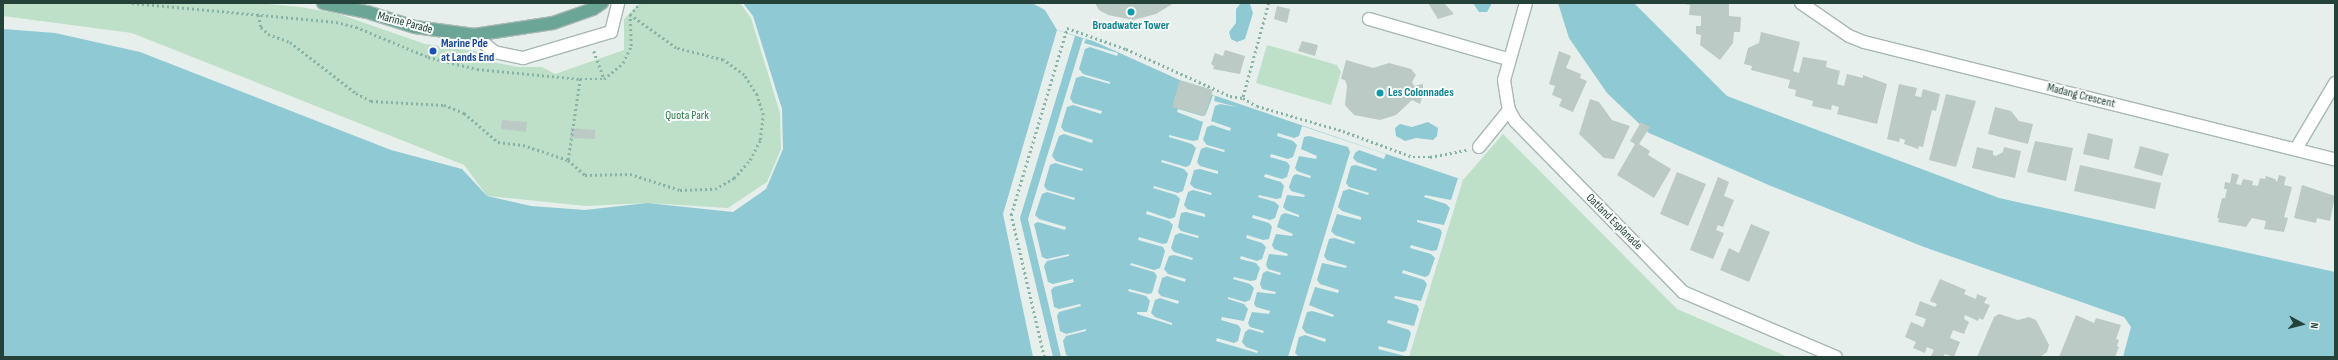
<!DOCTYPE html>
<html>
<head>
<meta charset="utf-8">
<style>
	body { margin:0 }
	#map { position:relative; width:2338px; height:360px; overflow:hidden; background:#e6efeb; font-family:"Sofia Sans Condensed",sans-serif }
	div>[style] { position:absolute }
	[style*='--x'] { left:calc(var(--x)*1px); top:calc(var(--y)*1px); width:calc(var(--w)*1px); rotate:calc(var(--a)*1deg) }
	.green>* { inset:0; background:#bfe0c8 }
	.water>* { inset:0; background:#8ec9d4 }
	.pier>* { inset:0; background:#e6efeb }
	.building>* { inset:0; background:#bbcac4 }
	.path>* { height:2.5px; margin-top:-1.25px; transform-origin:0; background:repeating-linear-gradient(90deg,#86b3a5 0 2px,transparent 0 5px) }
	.roads { filter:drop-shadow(1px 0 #a8b8b2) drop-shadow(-1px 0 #a8b8b2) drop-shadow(0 1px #a8b8b2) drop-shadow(0 -1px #a8b8b2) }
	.minor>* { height:12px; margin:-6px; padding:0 6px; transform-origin:6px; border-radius:6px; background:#fff }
	.major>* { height:12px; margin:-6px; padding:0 6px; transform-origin:6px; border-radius:6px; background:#6aa596 }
	.dots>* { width:11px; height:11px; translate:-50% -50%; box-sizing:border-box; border:2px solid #f7fbf9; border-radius:50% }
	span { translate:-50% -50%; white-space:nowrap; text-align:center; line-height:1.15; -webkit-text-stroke:4px #f7fbf9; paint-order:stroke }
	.street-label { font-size:12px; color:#24423a }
	.culture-label { font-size:12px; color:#0d838f; font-weight:700 }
	.left { translate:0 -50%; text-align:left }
	.transit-label { font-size:12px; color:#164399; font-weight:700 }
	.park-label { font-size:12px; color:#2d7a4b }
	.frame { position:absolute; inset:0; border:4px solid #24423a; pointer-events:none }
	.north { position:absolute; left:2282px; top:304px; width:40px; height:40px; -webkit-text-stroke:3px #f7fbf9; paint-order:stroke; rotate:97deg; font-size:11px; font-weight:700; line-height:16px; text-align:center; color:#24423a }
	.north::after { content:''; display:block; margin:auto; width:14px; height:18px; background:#24423a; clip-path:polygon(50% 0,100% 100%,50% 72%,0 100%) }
</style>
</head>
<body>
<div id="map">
	<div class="green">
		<div style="clip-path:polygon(3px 3px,257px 3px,301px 7px,339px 14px,425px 44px,475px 51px,493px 62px,518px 67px,542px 67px,555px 74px,624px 50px,624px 19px,640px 3px,740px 3px,751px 18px,780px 113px,781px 149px,767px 182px,728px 208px,647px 203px,586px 206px,487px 196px,464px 165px,132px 33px,3px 16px)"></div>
		<div style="clip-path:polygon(1267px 45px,1337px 65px,1341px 72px,1331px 105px,1256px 83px)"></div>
		<div style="clip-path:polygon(1503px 134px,1677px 309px,1788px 357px,1409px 357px,1463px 180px)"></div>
	</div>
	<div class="water">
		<div style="clip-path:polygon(743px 3px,1032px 3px,1045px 10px,1057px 30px,1093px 41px,1213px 95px,1463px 180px,1409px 357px,3px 357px,3px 29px,55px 33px,140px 52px,391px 150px,462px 169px,487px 196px,531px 206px,585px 210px,647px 203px,733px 212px,766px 189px,783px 149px,782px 109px,753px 16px)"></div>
		<div style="clip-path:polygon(1241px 3px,1250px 4px,1253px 13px,1245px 39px,1237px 42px,1231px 39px,1229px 32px,1236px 23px,1236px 9px)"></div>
		<div style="clip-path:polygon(1473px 3px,1491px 3px,1491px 5px,1487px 12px,1479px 12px)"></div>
		<div style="clip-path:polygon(1558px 3px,1634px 3px,1727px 96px,1999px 198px,2335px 272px,2335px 357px,2123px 357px,2131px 327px,2124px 317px,1924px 247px,1771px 186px,1649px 133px,1607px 93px,1569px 38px)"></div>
		<div style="clip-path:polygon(1428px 122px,1438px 128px,1437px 136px,1433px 140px,1416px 138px,1405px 141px,1396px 136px,1395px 128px,1400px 124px,1412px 127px)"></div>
	</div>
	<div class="pier">
		<div style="clip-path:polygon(1057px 30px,1075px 36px,1020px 218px,1053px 357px,1033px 357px,1003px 214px)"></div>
		<div style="clip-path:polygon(1083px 38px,1086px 39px,1084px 43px,1118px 53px,1117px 56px,1090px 47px,1085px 49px,1079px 69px,1083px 74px,1110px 82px,1110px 84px,1082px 76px,1076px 78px,1070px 98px,1073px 103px,1102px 111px,1101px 114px,1073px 105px,1067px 107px,1061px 127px,1064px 131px,1093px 140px,1092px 143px,1064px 134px,1059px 136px,1052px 156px,1056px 161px,1083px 169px,1082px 171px,1055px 163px,1050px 165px,1044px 186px,1047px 190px,1075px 198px,1074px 200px,1047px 192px,1042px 194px,1035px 215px,1039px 219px,1066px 227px,1065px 230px,1038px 222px,1034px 224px,1042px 257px,1047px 259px,1069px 254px,1069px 256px,1047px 261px,1044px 266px,1048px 282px,1053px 284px,1073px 279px,1074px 282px,1054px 287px,1051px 290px,1054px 307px,1059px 309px,1080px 304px,1081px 306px,1059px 312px,1057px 316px,1060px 331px,1066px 334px,1086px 329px,1086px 331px,1066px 336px,1063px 341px,1066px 355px,1071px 357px,1061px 357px,1028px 219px)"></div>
		<div style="clip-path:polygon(1213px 95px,1215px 96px,1214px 101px,1237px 107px,1220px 104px,1215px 106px,1211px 121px,1231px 128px,1230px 131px,1212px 125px,1207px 127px,1203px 140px,1207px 145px,1225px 150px,1224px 152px,1206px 147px,1201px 149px,1197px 162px,1200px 166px,1218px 171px,1218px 174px,1200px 169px,1194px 170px,1190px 184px,1194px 188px,1212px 193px,1211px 195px,1193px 190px,1188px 192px,1184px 205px,1187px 209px,1205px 214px,1205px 217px,1186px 212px,1181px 213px,1178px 227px,1181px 231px,1199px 236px,1198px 238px,1180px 233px,1175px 235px,1171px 248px,1174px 252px,1193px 258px,1192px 260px,1174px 255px,1169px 256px,1164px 269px,1168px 274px,1186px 279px,1185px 282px,1167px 276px,1162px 278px,1158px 292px,1161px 296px,1179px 301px,1178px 304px,1160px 298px,1155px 300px,1151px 313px,1155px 317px,1172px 323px,1172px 325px,1137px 314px,1137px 312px,1147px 312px,1150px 301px,1146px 296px,1128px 291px,1129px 289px,1148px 294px,1152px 293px,1157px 276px,1154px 272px,1130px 265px,1131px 263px,1154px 270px,1160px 268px,1165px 251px,1163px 247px,1138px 240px,1139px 237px,1163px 244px,1167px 243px,1173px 225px,1169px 221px,1146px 214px,1147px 211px,1170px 219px,1175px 217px,1180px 199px,1176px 195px,1153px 188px,1154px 186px,1178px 193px,1183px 191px,1188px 174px,1184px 169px,1161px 162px,1162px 160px,1186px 167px,1190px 165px,1196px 148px,1192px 144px,1169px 137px,1169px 135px,1193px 141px,1198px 140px,1203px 122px,1177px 112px,1178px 109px,1202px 116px,1206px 114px)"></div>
		<div style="clip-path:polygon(1302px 126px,1386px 154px,1384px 159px,1359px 150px,1355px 153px,1353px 158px,1357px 162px,1377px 169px,1376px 171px,1355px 165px,1351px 166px,1346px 183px,1349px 187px,1369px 193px,1368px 195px,1349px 189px,1343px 191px,1338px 207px,1342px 211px,1361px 217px,1361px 220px,1337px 214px,1331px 231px,1335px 235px,1355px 242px,1354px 244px,1334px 238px,1329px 239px,1324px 256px,1327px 260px,1347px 266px,1346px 268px,1322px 263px,1317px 280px,1320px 284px,1339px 290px,1338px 293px,1315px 287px,1309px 305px,1334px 315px,1333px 317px,1312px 311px,1307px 312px,1302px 328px,1306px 333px,1326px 339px,1325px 342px,1305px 335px,1299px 337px,1295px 353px,1299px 357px,1288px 357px,1350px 152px,1348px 147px,1309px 136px,1304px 137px,1301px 149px,1317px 156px,1316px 159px,1299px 156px,1295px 168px,1297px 171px,1311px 176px,1310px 178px,1296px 174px,1293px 176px,1289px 187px,1291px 191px,1305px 195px,1304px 197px,1287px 195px,1283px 207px,1286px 210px,1299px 215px,1299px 217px,1285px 213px,1281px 215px,1277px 227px,1293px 234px,1292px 236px,1276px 234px,1272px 245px,1274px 249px,1288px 254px,1287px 256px,1269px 254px,1266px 265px,1268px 269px,1281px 273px,1280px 275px,1267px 271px,1263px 273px,1260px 284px,1262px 289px,1276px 292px,1275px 294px,1257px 292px,1254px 304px,1256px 307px,1270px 311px,1269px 314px,1252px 312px,1248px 323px,1250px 327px,1264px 331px,1263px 333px,1249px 329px,1245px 332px,1242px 342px,1246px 347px,1258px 351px,1257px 353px,1216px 341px,1217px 338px,1234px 343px,1238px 341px,1241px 329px,1238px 325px,1221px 320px,1222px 317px,1244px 321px,1248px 309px,1244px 304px,1228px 299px,1228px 297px,1245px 302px,1250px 300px,1254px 288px,1250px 284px,1233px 279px,1234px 277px,1251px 281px,1256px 280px,1260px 268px,1256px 263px,1240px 259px,1241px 256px,1257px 261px,1262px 259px,1266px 247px,1262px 243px,1246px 238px,1247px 235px,1263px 240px,1269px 239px,1272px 227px,1269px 223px,1252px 218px,1253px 215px,1270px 220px,1275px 218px,1279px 206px,1275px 202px,1258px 197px,1259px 195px,1276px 199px,1281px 198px,1284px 186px,1281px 182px,1264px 177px,1265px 174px,1282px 179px,1287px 177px,1290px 166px,1287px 162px,1270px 157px,1271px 154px,1288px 159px,1293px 157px,1297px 145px,1293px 141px,1277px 136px,1278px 133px,1294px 138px,1299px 136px)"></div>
		<div style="clip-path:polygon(1458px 178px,1463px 180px,1409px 357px,1378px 349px,1379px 346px,1402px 352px,1406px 351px,1411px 333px,1409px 330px,1387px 323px,1388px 320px,1414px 326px,1419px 309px,1417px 305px,1394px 298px,1395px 296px,1421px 301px,1427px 284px,1424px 280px,1402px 273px,1403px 270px,1425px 277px,1429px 275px,1435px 258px,1431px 254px,1410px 248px,1411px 245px,1432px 251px,1437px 250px,1442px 232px,1440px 229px,1417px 222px,1417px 220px,1444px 225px,1450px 208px,1446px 204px,1424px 197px,1425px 195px,1451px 200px)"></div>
	</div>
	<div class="building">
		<div style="clip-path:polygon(1095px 3px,1174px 3px,1156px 14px,1133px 20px,1108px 15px,1099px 10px)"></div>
		<div style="clip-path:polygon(1428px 3px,1444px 3px,1454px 14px,1438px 19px)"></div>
		<div style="clip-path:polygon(1680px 3px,1729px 3px,1729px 16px,1741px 17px,1740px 32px,1734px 32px,1733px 43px,1720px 60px,1700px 45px,1701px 35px,1696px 34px,1696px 26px,1701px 26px,1701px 16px,1689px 15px,1690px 5px)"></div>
		<div style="clip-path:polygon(1277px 6px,1290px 9px,1287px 23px,1274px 19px)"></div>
		<div style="clip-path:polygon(1761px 32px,1800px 42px,1793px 71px,1799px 73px,1803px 57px,1827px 61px,1826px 67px,1840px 71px,1837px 84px,1844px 86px,1847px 74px,1863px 78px,1863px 75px,1887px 84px,1877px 124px,1837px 114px,1839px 107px,1832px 105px,1831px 110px,1812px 106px,1813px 101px,1795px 96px,1796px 90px,1788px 88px,1790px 80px,1751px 70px,1752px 66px,1744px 64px,1748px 48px,1759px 43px)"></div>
		<div style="clip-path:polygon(1302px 41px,1318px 45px,1315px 56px,1298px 51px)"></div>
		<div style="clip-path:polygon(1225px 50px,1245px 56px,1240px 74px,1213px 69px,1214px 66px,1211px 64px,1215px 53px,1223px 56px)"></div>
		<div style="clip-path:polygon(1559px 51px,1571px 56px,1566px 68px,1581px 74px,1580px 78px,1587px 81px,1573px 112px,1559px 106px,1562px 99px,1552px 95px,1555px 86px,1549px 84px)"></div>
		<div style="clip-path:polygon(1346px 60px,1373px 68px,1389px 63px,1411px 69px,1416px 75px,1412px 82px,1414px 86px,1423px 84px,1423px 94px,1420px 104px,1412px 100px,1396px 115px,1380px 120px,1354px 115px,1345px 105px,1347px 86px,1345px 80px,1341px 79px)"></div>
		<div style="clip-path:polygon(1180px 80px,1213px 90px,1205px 116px,1172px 107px)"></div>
		<div style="clip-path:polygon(1899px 84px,1917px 88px,1915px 96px,1921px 97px,1923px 89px,1940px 94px,1936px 111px,1932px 110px,1923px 147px,1919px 146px,1918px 149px,1904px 144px,1905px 140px,1900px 138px,1899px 142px,1887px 139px)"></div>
		<div style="clip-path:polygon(1946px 94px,1976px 101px,1956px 167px,1929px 160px)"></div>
		<div style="clip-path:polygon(1590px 99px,1599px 102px,1612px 120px,1630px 126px,1614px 159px,1604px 158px,1579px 134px)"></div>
		<div style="clip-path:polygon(1995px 107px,2011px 111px,2019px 121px,2033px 124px,2028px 144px,1988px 134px)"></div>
		<div style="clip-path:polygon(502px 120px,527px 122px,526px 132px,501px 129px)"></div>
		<div style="clip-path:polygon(1641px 122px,1650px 127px,1639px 144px,1650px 151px,1648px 155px,1671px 169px,1654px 198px,1617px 175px,1635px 144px,1630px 141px)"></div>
		<div style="clip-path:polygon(571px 128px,595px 130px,595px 139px,570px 138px)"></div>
		<div style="clip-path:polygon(2088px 133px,2113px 139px,2109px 160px,2083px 154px)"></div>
		<div style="clip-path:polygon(2035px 141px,2073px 148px,2066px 181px,2027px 172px)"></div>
		<div style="clip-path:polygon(2140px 146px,2169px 154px,2162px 176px,2134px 168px)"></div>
		<div style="clip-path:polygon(1977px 147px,1993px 151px,1993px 155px,1996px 156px,2003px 152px,2004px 147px,2021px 151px,2015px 178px,1972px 168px)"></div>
		<div style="clip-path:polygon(2080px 165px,2161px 183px,2155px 209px,2074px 191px)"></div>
		<div style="clip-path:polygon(1677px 172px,1706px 184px,1688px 226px,1660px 214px)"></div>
		<div style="clip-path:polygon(2232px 173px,2239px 175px,2236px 184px,2241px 185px,2243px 179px,2253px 181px,2252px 185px,2258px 186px,2260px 178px,2265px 179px,2266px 176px,2275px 179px,2277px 182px,2279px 175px,2286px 177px,2284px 185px,2292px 187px,2284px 217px,2288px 218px,2284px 232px,2264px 229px,2266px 221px,2252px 218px,2246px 227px,2218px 222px,2219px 218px,2217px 218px,2222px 198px,2225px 198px,2227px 189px,2224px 189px,2225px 182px,2230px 183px)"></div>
		<div style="clip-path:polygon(1718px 177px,1729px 182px,1724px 196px,1734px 200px,1723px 227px,1718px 225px,1716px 230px,1724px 233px,1713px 259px,1690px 250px)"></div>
		<div style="clip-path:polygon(2302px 185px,2335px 196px,2330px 221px,2317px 218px,2316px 223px,2294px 218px)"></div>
		<div style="clip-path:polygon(1751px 224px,1770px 232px,1749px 282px,1720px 270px,1729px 248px,1739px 253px)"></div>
		<div style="clip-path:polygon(1940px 279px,1966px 290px,1964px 294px,1976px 299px,1977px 294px,1987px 298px,1984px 303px,1990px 305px,1983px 320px,1979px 318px,1978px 321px,1965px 315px,1964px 319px,1969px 322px,1964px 334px,1953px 330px,1950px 338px,1960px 342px,1954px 357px,1945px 354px,1943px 357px,1934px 357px,1931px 356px,1934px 350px,1927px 347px,1925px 353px,1913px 348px,1916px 342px,1905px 337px,1911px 322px,1923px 327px,1926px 319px,1915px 315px,1920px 301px,1935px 307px,1937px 304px,1930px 301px)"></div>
		<div style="clip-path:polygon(1999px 314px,2018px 320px,2029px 317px,2036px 320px,2049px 345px,2047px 352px,2040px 357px,1977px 357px,1994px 317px)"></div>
		<div style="clip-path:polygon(2076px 315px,2094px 323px,2096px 318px,2121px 325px,2116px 339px,2119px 340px,2117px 346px,2119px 347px,2115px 357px,2059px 357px)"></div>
	</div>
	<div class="path">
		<div style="--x:132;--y:3;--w:205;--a:5.3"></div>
		<div style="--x:336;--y:22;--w:21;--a:14"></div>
		<div style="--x:356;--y:27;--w:78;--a:22.6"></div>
		<div style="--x:428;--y:57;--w:50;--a:13.8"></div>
		<div style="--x:477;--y:69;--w:103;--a:5.5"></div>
		<div style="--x:580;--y:79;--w:24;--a:0"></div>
		<div style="--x:604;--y:79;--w:25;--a:-40"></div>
		<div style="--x:623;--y:63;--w:19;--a:-65"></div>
		<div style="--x:631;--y:46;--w:31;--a:-92"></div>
		<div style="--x:630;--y:15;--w:16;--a:-50"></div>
		<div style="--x:1269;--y:3;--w:98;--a:105.3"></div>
		<div style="--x:1243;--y:98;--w:16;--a:30"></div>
		<div style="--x:1257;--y:106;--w:90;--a:16.2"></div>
		<div style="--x:1343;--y:131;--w:75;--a:20.4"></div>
		<div style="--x:1413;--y:157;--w:17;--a:0"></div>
		<div style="--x:1430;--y:157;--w:38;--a:-11"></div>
		<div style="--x:259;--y:15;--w:12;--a:81"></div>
		<div style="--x:261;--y:27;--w:10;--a:45"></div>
		<div style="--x:268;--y:34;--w:23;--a:20"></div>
		<div style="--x:290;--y:42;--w:83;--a:37.7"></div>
		<div style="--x:356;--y:93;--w:17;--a:28"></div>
		<div style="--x:371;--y:101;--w:73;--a:3.1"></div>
		<div style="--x:444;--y:105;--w:22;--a:22"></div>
		<div style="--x:464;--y:113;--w:45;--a:40.5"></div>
		<div style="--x:498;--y:142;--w:25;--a:7"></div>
		<div style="--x:523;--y:145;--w:47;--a:18.4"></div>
		<div style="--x:568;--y:160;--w:23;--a:41"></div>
		<div style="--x:585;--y:175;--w:45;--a:-1.3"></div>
		<div style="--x:630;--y:174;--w:52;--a:17.7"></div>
		<div style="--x:680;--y:190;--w:35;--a:-2"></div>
		<div style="--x:715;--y:189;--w:22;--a:-30"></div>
		<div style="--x:734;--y:178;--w:24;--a:-48"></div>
		<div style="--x:750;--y:160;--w:22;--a:-63"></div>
		<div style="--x:760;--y:140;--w:25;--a:-83"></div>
		<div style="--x:763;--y:115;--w:21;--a:-107"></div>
		<div style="--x:757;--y:95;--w:24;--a:-123"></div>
		<div style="--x:744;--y:75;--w:26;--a:-144"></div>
		<div style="--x:723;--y:60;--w:49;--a:-165.7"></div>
		<div style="--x:676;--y:48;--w:57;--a:-144.3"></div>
		<div style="--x:594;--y:51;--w:30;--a:70"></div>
		<div style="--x:568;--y:160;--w:82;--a:-81.6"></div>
		<div style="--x:1044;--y:357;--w:146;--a:-103.1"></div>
		<div style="--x:1011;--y:215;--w:195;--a:-73.3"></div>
		<div style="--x:1067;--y:28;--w:63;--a:19.6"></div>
		<div style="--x:1126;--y:49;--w:114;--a:24.3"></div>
		<div style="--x:1230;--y:96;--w:13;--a:9"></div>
	</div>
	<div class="roads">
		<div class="minor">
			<div style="--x:1526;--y:3;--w:80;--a:105.9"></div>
			<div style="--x:1504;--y:80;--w:30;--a:81"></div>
			<div style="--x:1509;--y:110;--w:13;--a:61"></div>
			<div style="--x:1515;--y:121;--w:240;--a:45.5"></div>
			<div style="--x:1683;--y:292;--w:166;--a:23"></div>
			<div style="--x:1801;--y:3;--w:58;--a:34.5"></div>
			<div style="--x:1849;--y:36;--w:16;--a:22"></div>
			<div style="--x:1864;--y:42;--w:485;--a:14"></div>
			<div style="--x:1369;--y:19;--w:145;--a:16.1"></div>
			<div style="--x:474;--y:35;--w:26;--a:40"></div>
			<div style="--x:494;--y:52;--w:30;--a:12"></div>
			<div style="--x:523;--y:58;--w:92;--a:-16.5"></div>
			<div style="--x:611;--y:32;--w:30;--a:-76"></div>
			<div style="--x:1479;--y:147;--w:48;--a:-51"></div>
			<div style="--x:2296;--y:149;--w:77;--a:-59.4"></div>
		</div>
		<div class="major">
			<div style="--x:323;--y:3;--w:45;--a:11.6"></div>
			<div style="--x:367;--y:12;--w:50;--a:17.4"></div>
			<div style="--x:415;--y:27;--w:60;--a:7.7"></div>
			<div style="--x:474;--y:35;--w:80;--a:-8.6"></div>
			<div style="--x:553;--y:23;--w:42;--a:-19.3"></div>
			<div style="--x:593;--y:9;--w:11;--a:-34"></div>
		</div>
	</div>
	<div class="dots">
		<div style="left:1131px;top:12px;background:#0f9aa8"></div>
		<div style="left:433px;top:51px;background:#1a4fb4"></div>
		<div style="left:1380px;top:93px;background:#0f9aa8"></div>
	</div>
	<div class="street-label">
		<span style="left:405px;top:23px;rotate:15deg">Marine Parade</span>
		<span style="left:2081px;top:96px;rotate:14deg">Madang Crescent</span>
		<span style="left:1614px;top:222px;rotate:45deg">Oatland Esplanade</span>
	</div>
	<div class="culture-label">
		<span style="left:1131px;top:26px">Broadwater Tower</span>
		<span class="left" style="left:1388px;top:93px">Les Colonnades</span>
	</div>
	<div class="transit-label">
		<span class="left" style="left:441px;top:51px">Marine Pde<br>at Lands End</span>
	</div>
	<div class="park-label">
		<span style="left:687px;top:116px">Quota Park</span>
	</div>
	<div class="frame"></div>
	<div class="north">N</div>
</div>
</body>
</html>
